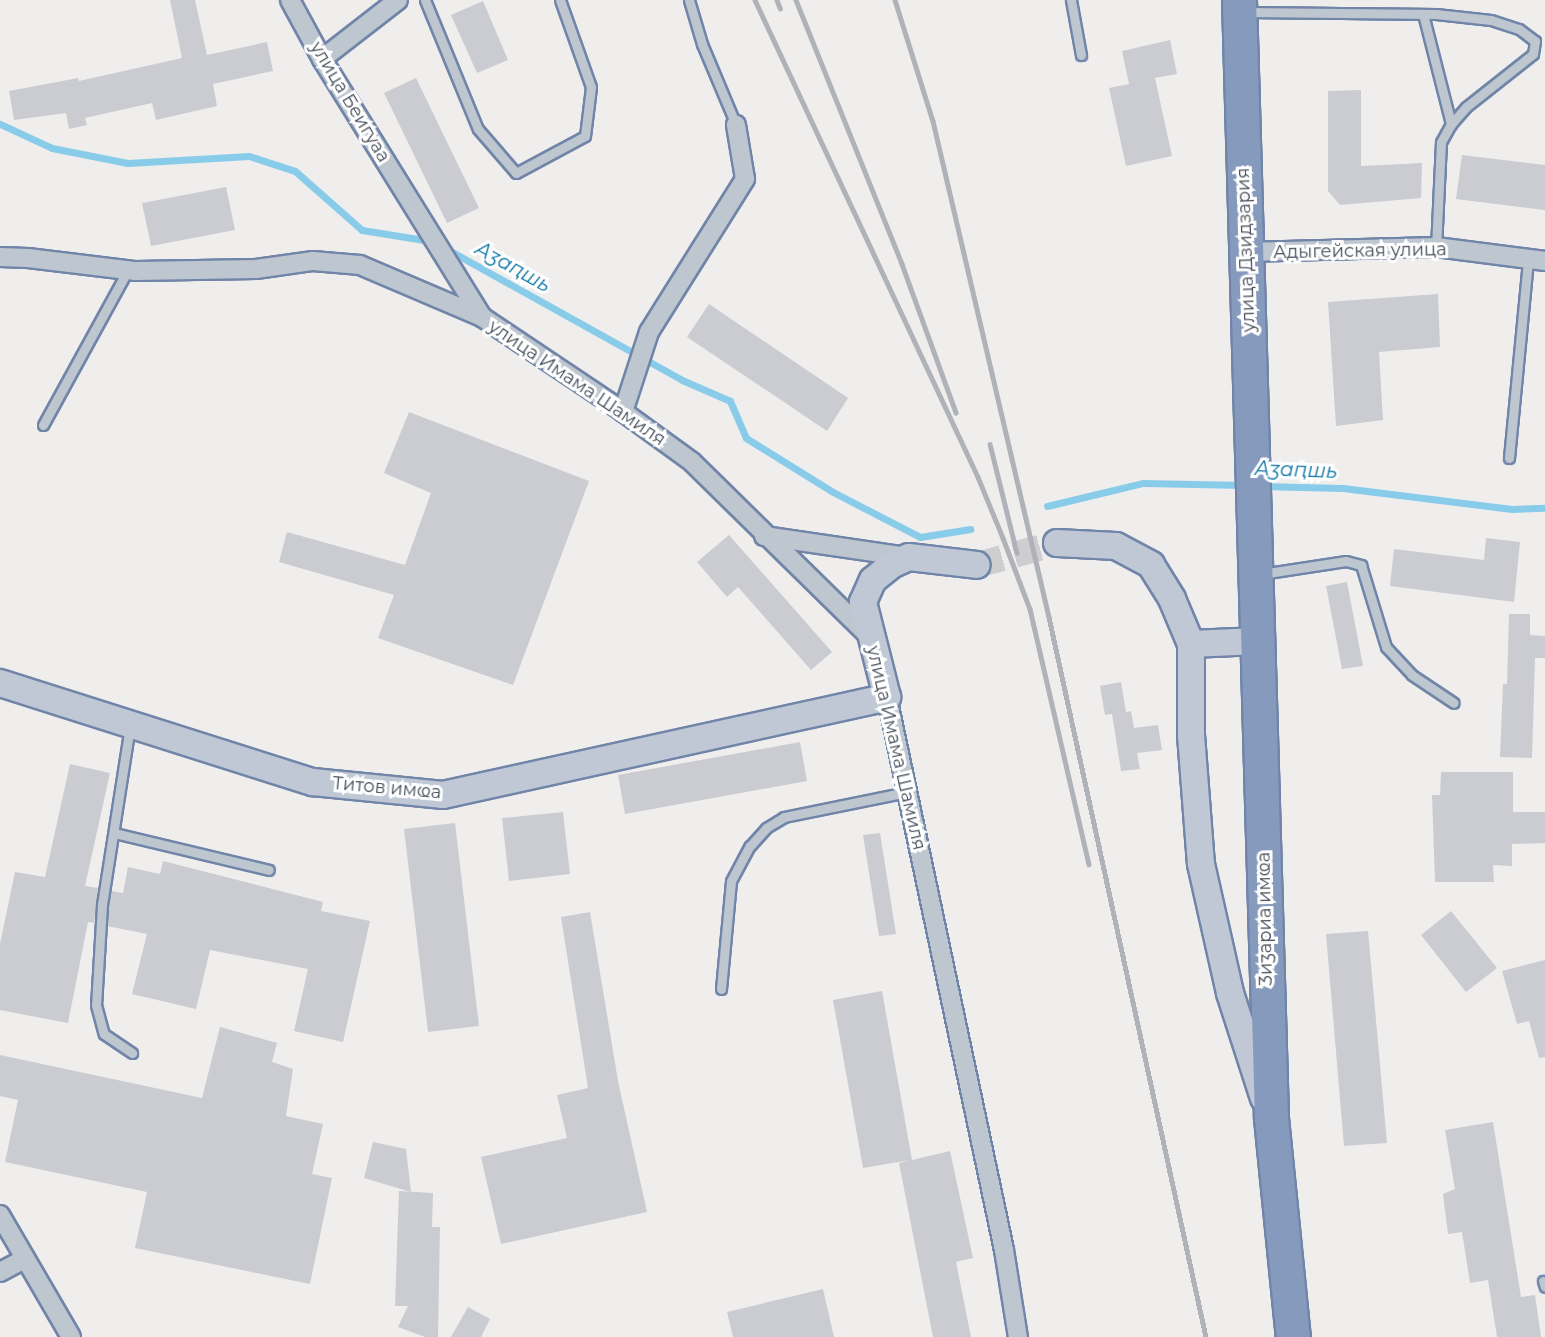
<!DOCTYPE html>
<html>
<head>
<meta charset="utf-8">
<style>
	body { margin:0 }
	#map { position:relative; width:1545px; height:1337px; overflow:hidden; background:#f0eded; font-family:Montserrat,sans-serif }
	div>[style] { position:absolute }
	[style*='--x'] { left:calc(var(--x)*1px); top:calc(var(--y)*1px); width:calc(var(--w)*1px); rotate:calc(var(--a)*1deg) }
	.stream>* { height:7px; margin:-3.5px; padding:0 3.5px; transform-origin:3.5px; border-radius:3.5px; background:#89ccea }
	.building>* { inset:0; background:#caccd2 }
	.secondary-tunnel>* { height:26px; margin-top:-13px; transform-origin:0; background:repeating-linear-gradient(90deg,#cecdd0 0 26px,transparent 0 39px) }
	.roads { filter:drop-shadow(2px 0 #7085a8) drop-shadow(-2px 0 #7085a8) drop-shadow(0 2px #7085a8) drop-shadow(0 -2px #7085a8) }
	.lane>* { height:9px; margin:-4.5px; padding:0 4.5px; transform-origin:4.5px; border-radius:4.5px; background:#bec6cf }
	.street>* { height:18px; margin:-9px; padding:0 9px; transform-origin:9px; border-radius:9px; background:#bec6cf }
	.secondary>* { height:26px; margin:-13px; padding:0 13px; transform-origin:13px; border-radius:13px; background:#c0c8d6 }
	.highway>* { height:33px; margin:-16.5px; padding:0 16.5px; transform-origin:16.5px; border-radius:16.5px; background:#859abc }
	.rail>* { height:4.5px; margin:-2.25px; padding:0 2.25px; transform-origin:2.25px; border-radius:2.25px; background:#afb2b8 }
	span { translate:-50% -50%; white-space:nowrap; text-align:center; line-height:1.15; -webkit-text-stroke:6px #fff; paint-order:stroke }
	.street-label { font-size:18px; color:#464e5a }
	.water-label { font-size:20px; color:#0e76a5; font-style:italic }
</style>
</head>
<body>
<div id="map">
	<div class="stream">
		<div style="--x:0;--y:124;--w:57;--a:24.8"></div>
		<div style="--x:52;--y:148;--w:77;--a:11.2"></div>
		<div style="--x:128;--y:163;--w:121;--a:-3.3"></div>
		<div style="--x:249;--y:156;--w:48;--a:18.1"></div>
		<div style="--x:295;--y:171;--w:89;--a:41.4"></div>
		<div style="--x:362;--y:230;--w:69;--a:9.2"></div>
		<div style="--x:445;--y:248;--w:271;--a:29.1"></div>
		<div style="--x:682;--y:380;--w:52;--a:23.6"></div>
		<div style="--x:730;--y:401;--w:40;--a:66.6"></div>
		<div style="--x:746;--y:438;--w:100;--a:31.9"></div>
		<div style="--x:831;--y:491;--w:100;--a:27.3"></div>
		<div style="--x:920;--y:537;--w:51;--a:-9.1"></div>
		<div style="--x:1261;--y:486;--w:82;--a:1.4"></div>
		<div style="--x:1343;--y:488;--w:170;--a:7.1"></div>
		<div style="--x:1512;--y:509;--w:33;--a:-2"></div>
		<div style="--x:1047;--y:506;--w:99;--a:-13.5"></div>
		<div style="--x:1143;--y:483;--w:101;--a:1.1"></div>
	</div>
	<div class="building">
		<div style="clip-path:polygon(170px 0,195px 0,207px 55px,267px 42px,273px 71px,213px 84px,217px 106px,156px 120px,152px 103px,85px 118px,87px 125px,69px 129px,66px 113px,14px 120px,9px 91px,78px 78px,79px 81px,182px 58px)"></div>
		<div style="clip-path:polygon(483px 1px,508px 60px,477px 73px,451px 15px)"></div>
		<div style="clip-path:polygon(1170px 40px,1177px 74px,1155px 78px,1172px 156px,1126px 166px,1109px 88px,1129px 84px,1122px 51px)"></div>
		<div style="clip-path:polygon(416px 78px,479px 208px,447px 223px,384px 93px)"></div>
		<div style="clip-path:polygon(1361px 90px,1361px 166px,1422px 163px,1421px 198px,1340px 205px,1328px 191px,1328px 91px)"></div>
		<div style="clip-path:polygon(1462px 155px,1545px 165px,1545px 210px,1456px 199px)"></div>
		<div style="clip-path:polygon(226px 187px,235px 230px,151px 246px,142px 203px)"></div>
		<div style="clip-path:polygon(1438px 294px,1440px 347px,1379px 352px,1383px 420px,1336px 426px,1328px 302px)"></div>
		<div style="clip-path:polygon(709px 304px,848px 398px,827px 431px,687px 337px)"></div>
		<div style="clip-path:polygon(409px 412px,589px 481px,513px 685px,378px 638px,394px 595px,279px 562px,287px 532px,405px 565px,431px 493px,384px 473px)"></div>
		<div style="clip-path:polygon(729px 535px,832px 652px,811px 670px,738px 587px,727px 597px,697px 562px)"></div>
		<div style="clip-path:polygon(1486px 538px,1520px 542px,1514px 602px,1390px 586px,1394px 549px,1484px 560px)"></div>
		<div style="clip-path:polygon(1347px 582px,1363px 666px,1342px 669px,1326px 586px)"></div>
		<div style="clip-path:polygon(1509px 614px,1530px 614px,1530px 635px,1545px 636px,1545px 658px,1535px 658px,1532px 758px,1500px 757px,1503px 684px,1507px 684px)"></div>
		<div style="clip-path:polygon(1121px 682px,1126px 712px,1131px 711px,1134px 728px,1158px 725px,1162px 750px,1137px 753px,1140px 769px,1121px 771px,1112px 714px,1105px 715px,1100px 686px)"></div>
		<div style="clip-path:polygon(800px 742px,807px 781px,625px 814px,618px 775px)"></div>
		<div style="clip-path:polygon(70px 764px,110px 773px,85px 886px,98px 888px,94px 923px,88px 922px,68px 1023px,0 1010px,0 944px,15px 872px,45px 877px)"></div>
		<div style="clip-path:polygon(1441px 772px,1513px 772px,1513px 812px,1545px 812px,1545px 843px,1512px 844px,1512px 866px,1493px 865px,1494px 882px,1435px 882px,1432px 795px,1440px 795px)"></div>
		<div style="clip-path:polygon(563px 812px,570px 874px,509px 881px,502px 818px)"></div>
		<div style="clip-path:polygon(455px 823px,479px 1026px,428px 1032px,404px 829px)"></div>
		<div style="clip-path:polygon(880px 833px,896px 934px,879px 936px,863px 835px)"></div>
		<div style="clip-path:polygon(163px 861px,323px 902px,321px 911px,370px 921px,343px 1042px,294px 1031px,308px 969px,210px 950px,196px 1009px,132px 994px,147px 934px,107px 926px,111px 891px,123px 893px,128px 867px,160px 874px)"></div>
		<div style="clip-path:polygon(1451px 911px,1497px 968px,1466px 992px,1421px 935px)"></div>
		<div style="clip-path:polygon(590px 912px,618px 1081px,647px 1212px,501px 1244px,481px 1157px,567px 1138px,557px 1095px,588px 1088px,561px 917px)"></div>
		<div style="clip-path:polygon(1368px 931px,1387px 1143px,1344px 1146px,1326px 934px)"></div>
		<div style="clip-path:polygon(1545px 960px,1545px 1057px,1539px 1058px,1529px 1021px,1517px 1024px,1502px 971px)"></div>
		<div style="clip-path:polygon(882px 991px,912px 1160px,950px 1151px,973px 1258px,956px 1262px,971px 1337px,933px 1337px,899px 1163px,910px 1160px,863px 1168px,833px 1000px)"></div>
		<div style="clip-path:polygon(220px 1027px,277px 1043px,272px 1062px,293px 1069px,286px 1116px,323px 1124px,312px 1174px,332px 1178px,310px 1284px,135px 1248px,147px 1192px,5px 1162px,18px 1100px,0 1096px,0 1055px,202px 1098px)"></div>
		<div style="clip-path:polygon(1493px 1122px,1521px 1297px,1535px 1295px,1541px 1337px,1497px 1337px,1488px 1280px,1470px 1283px,1462px 1232px,1448px 1234px,1443px 1194px,1455px 1189px,1445px 1130px)"></div>
		<div style="clip-path:polygon(373px 1142px,406px 1149px,411px 1192px,364px 1178px)"></div>
		<div style="clip-path:polygon(399px 1191px,433px 1193px,432px 1227px,440px 1227px,438px 1337px,425px 1337px,398px 1327px,408px 1306px,395px 1306px)"></div>
		<div style="clip-path:polygon(823px 1289px,834px 1337px,733px 1337px,727px 1312px)"></div>
		<div style="clip-path:polygon(468px 1307px,490px 1319px,481px 1337px,451px 1337px)"></div>
	</div>
	<div class="secondary-tunnel">
		<div style="--x:977;--y:565;--w:83;--a:-15.4"></div>
	</div>
	<div class="roads">
		<div class="lane">
			<div style="--x:425;--y:0;--w:139;--a:67.7"></div>
			<div style="--x:478;--y:129;--w:58;--a:49.2"></div>
			<div style="--x:516;--y:173;--w:78;--a:-28.2"></div>
			<div style="--x:585;--y:136;--w:49;--a:-83"></div>
			<div style="--x:591;--y:87;--w:92;--a:-109.6"></div>
			<div style="--x:689;--y:0;--w:46;--a:73.5"></div>
			<div style="--x:702;--y:44;--w:88;--a:67.2"></div>
			<div style="--x:1071;--y:0;--w:56;--a:79.7"></div>
			<div style="--x:1245;--y:12;--w:191;--a:0.6"></div>
			<div style="--x:1436;--y:14;--w:55;--a:6.2"></div>
			<div style="--x:1491;--y:20;--w:29;--a:18"></div>
			<div style="--x:1519;--y:29;--w:20;--a:37"></div>
			<div style="--x:1535;--y:41;--w:13;--a:99"></div>
			<div style="--x:1533;--y:54;--w:85;--a:141.7"></div>
			<div style="--x:1466;--y:107;--w:23;--a:131"></div>
			<div style="--x:1451;--y:124;--w:21;--a:119"></div>
			<div style="--x:1441;--y:142;--w:105;--a:92.7"></div>
			<div style="--x:1423;--y:14;--w:114;--a:75.7"></div>
			<div style="--x:43;--y:425;--w:177;--a:-61.3"></div>
			<div style="--x:1509;--y:458;--w:200;--a:-84.5"></div>
			<div style="--x:1261;--y:574;--w:86;--a:-8.7"></div>
			<div style="--x:1346;--y:561;--w:16;--a:15"></div>
			<div style="--x:1361;--y:565;--w:86;--a:73"></div>
			<div style="--x:1386;--y:647;--w:38;--a:47"></div>
			<div style="--x:1412;--y:675;--w:50;--a:33.7"></div>
			<div style="--x:130;--y:726;--w:181;--a:98.9"></div>
			<div style="--x:102;--y:905;--w:100;--a:93.4"></div>
			<div style="--x:96;--y:1005;--w:30;--a:75"></div>
			<div style="--x:104;--y:1034;--w:34;--a:34"></div>
			<div style="--x:114;--y:833;--w:159;--a:13.4"></div>
			<div style="--x:721;--y:989;--w:108;--a:-84.7"></div>
			<div style="--x:731;--y:881;--w:40;--a:-62"></div>
			<div style="--x:750;--y:846;--w:24;--a:-48"></div>
			<div style="--x:766;--y:828;--w:21;--a:-31"></div>
			<div style="--x:784;--y:817;--w:126;--a:-11.5"></div>
			<div style="--x:1543;--y:1281;--w:6;--a:72"></div>
		</div>
		<div class="street">
			<div style="--x:290;--y:0;--w:67;--a:61.5"></div>
			<div style="--x:322;--y:59;--w:304;--a:58.2"></div>
			<div style="--x:482;--y:317;--w:160;--a:33.8"></div>
			<div style="--x:615;--y:406;--w:95;--a:36"></div>
			<div style="--x:692;--y:462;--w:254;--a:44.5"></div>
			<div style="--x:322;--y:59;--w:96;--a:-37.8"></div>
			<div style="--x:1246;--y:252;--w:190;--a:-1.5"></div>
			<div style="--x:1436;--y:247;--w:110;--a:7.3"></div>
			<div style="--x:0;--y:257;--w:28;--a:2"></div>
			<div style="--x:28;--y:258;--w:109;--a:6.9"></div>
			<div style="--x:136;--y:271;--w:120;--a:-1"></div>
			<div style="--x:256;--y:269;--w:58;--a:-8"></div>
			<div style="--x:313;--y:261;--w:47;--a:4.9"></div>
			<div style="--x:360;--y:265;--w:133;--a:23.1"></div>
			<div style="--x:623;--y:412;--w:84;--a:-72"></div>
			<div style="--x:649;--y:332;--w:181;--a:-57.9"></div>
			<div style="--x:745;--y:179;--w:55;--a:-99.5"></div>
			<div style="--x:764;--y:536;--w:146;--a:8.3"></div>
			<div style="--x:887;--y:697;--w:565;--a:78.05"></div>
			<div style="--x:1004;--y:1250;--w:88;--a:80.9"></div>
			<div style="--x:0;--y:1215;--w:141;--a:59.8"></div>
			<div style="--x:0;--y:1272;--w:27;--a:-28"></div>
		</div>
		<div class="secondary">
			<div style="--x:1057;--y:543;--w:59;--a:2.9"></div>
			<div style="--x:1116;--y:546;--w:40;--a:28"></div>
			<div style="--x:1151;--y:565;--w:40;--a:58"></div>
			<div style="--x:1172;--y:599;--w:49;--a:67.1"></div>
			<div style="--x:1191;--y:644;--w:91;--a:90"></div>
			<div style="--x:1191;--y:735;--w:129;--a:85.6"></div>
			<div style="--x:1201;--y:864;--w:132;--a:77.3"></div>
			<div style="--x:1230;--y:993;--w:110;--a:72.1"></div>
			<div style="--x:1191;--y:644;--w:67;--a:-2.6"></div>
			<div style="--x:0;--y:683;--w:328;--a:17.6"></div>
			<div style="--x:313;--y:782;--w:131;--a:5.7"></div>
			<div style="--x:443;--y:795;--w:455;--a:-12.4"></div>
			<div style="--x:887;--y:697;--w:98;--a:-104.2"></div>
			<div style="--x:863;--y:602;--w:24;--a:-66"></div>
			<div style="--x:873;--y:580;--w:26;--a:-39"></div>
			<div style="--x:893;--y:564;--w:17;--a:-24"></div>
			<div style="--x:909;--y:557;--w:68;--a:6.7"></div>
		</div>
		<div class="highway">
			<div style="--x:1239;--y:0;--w:1118;--a:88.36"></div>
			<div style="--x:1271;--y:1118;--w:220;--a:84.3"></div>
		</div>
	</div>
	<div class="rail">
		<div style="--x:755;--y:0;--w:527;--a:64.94"></div>
		<div style="--x:978;--y:477;--w:66;--a:67.7"></div>
		<div style="--x:1003;--y:538;--w:76;--a:69.2"></div>
		<div style="--x:1030;--y:609;--w:262;--a:77"></div>
		<div style="--x:777;--y:0;--w:9;--a:69"></div>
		<div style="--x:796;--y:0;--w:284;--a:68.1"></div>
		<div style="--x:902;--y:264;--w:158;--a:70"></div>
		<div style="--x:895;--y:0;--w:127;--a:72.6"></div>
		<div style="--x:933;--y:121;--w:509;--a:76.84"></div>
		<div style="--x:1049;--y:617;--w:737;--a:77.7"></div>
		<div style="--x:990;--y:444;--w:112;--a:76.1"></div>
	</div>
	<div class="street-label">
		<span style="left:350px;top:102px;rotate:59deg">улица Беигуаа</span>
		<span style="left:1246px;top:250px;rotate:-92deg">улица Дзидзария</span>
		<span style="left:1360px;top:251px;rotate:-1deg">Адыгейская улица</span>
		<span style="left:577px;top:383px;rotate:34deg">улица Имама Шамиля</span>
		<span style="left:896px;top:748px;rotate:77deg">улица Имама Шамиля</span>
		<span style="left:387px;top:788px;rotate:5deg">Титов имҩа</span>
		<span style="left:1265px;top:919px;rotate:-91deg">Ӡиӡариа имҩа</span>
	</div>
	<div class="water-label">
		<span style="left:513px;top:267px;rotate:29deg">Аӡаԥшь</span>
		<span style="left:1296px;top:470px;rotate:2deg">Аӡаԥшь</span>
	</div>
</div>
</body>
</html>
